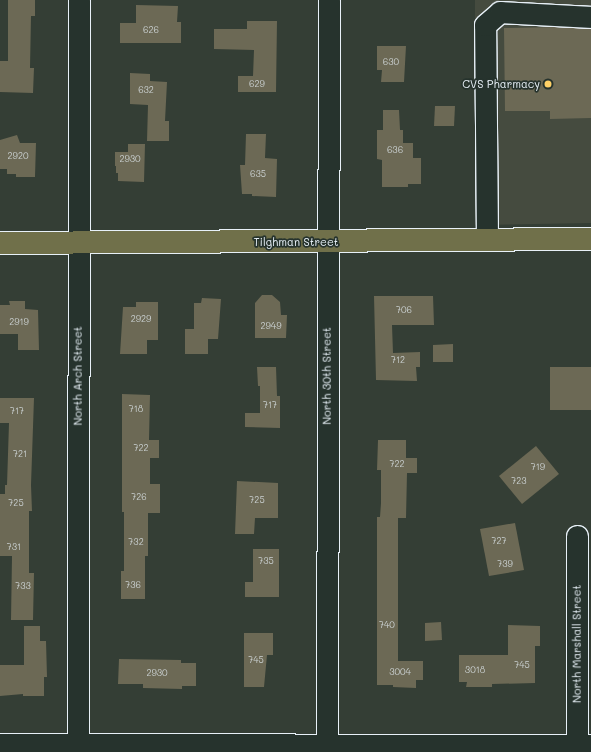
<!DOCTYPE html>
<html>
<head>
<meta charset="utf-8">
<style>
	body { margin:0 }
	#map { position:relative; width:591px; height:752px; overflow:hidden; background:#343e35; font-family:Mali,sans-serif }
	div>[style] { position:absolute }
	[style*='--x'] { left:calc(var(--x)*1px); top:calc(var(--y)*1px); width:calc(var(--w)*1px); rotate:calc(var(--a)*1deg) }
	.built>* { inset:0; background:#454b3f }
	.building>* { inset:0; background:#6c6955 }
	.roads { filter:drop-shadow(1px 0 #e8f1f8) drop-shadow(-1px 0 #e8f1f8) drop-shadow(0 1px #e8f1f8) drop-shadow(0 -1px #e8f1f8) }
	.minor>* { height:21px; margin:-10.5px; padding:0 10.5px; transform-origin:10.5px; border-radius:10.5px; background:#26332d }
	.major>* { height:22px; margin:-11px; padding:0 11px; transform-origin:11px; border-radius:11px; background:#70704a }
	.dots>* { width:11px; height:11px; translate:-50% -50%; box-sizing:border-box; border:2px solid #26332d; border-radius:50% }
	span { translate:-50% -50%; white-space:nowrap; text-align:center; line-height:1.15; -webkit-text-stroke:3.5px #26332d; paint-order:stroke }
	.number-label { font-size:9px; color:#c9cfcf }
	.number-label span { -webkit-text-stroke-width:0 }
	.poi-label { font-size:11px; color:#e8f1f8 }
	.right { translate:-100% -50%; text-align:right }
	.street-label { font-size:11px; color:#e8f1f8 }
</style>
</head>
<body>
<div id="map">
	<div class="built">
		<div style="clip-path:polygon(475px 0,591px 0,591px 223px,475px 225px)"></div>
	</div>
	<div class="building">
		<div style="clip-path:polygon(8px 0,35px 0,35px 16px,31px 16px,30px 68px,34px 68px,33px 93px,0 92px,0 61px,8px 61px)"></div>
		<div style="clip-path:polygon(136px 5px,178px 6px,177px 22px,181px 22px,181px 43px,120px 43px,120px 23px,136px 23px)"></div>
		<div style="clip-path:polygon(247px 21px,277px 21px,276px 92px,238px 92px,238px 76px,253px 76px,254px 50px,214px 49px,214px 29px,247px 29px)"></div>
		<div style="clip-path:polygon(560px 27px,591px 29px,591px 118px,550px 119px,550px 111px,505px 111px,504px 28px)"></div>
		<div style="clip-path:polygon(377px 46px,406px 46px,404px 82px,381px 82px,382px 70px,377px 70px)"></div>
		<div style="clip-path:polygon(130px 73px,150px 74px,150px 81px,167px 82px,165px 121px,169px 121px,169px 141px,147px 141px,148px 105px,130px 104px)"></div>
		<div style="clip-path:polygon(435px 106px,455px 106px,454px 126px,434px 126px)"></div>
		<div style="clip-path:polygon(383px 110px,399px 110px,400px 130px,403px 130px,403px 143px,413px 143px,413px 158px,421px 158px,421px 184px,408px 184px,408px 187px,382px 187px,382px 160px,377px 159px,377px 130px,383px 130px)"></div>
		<div style="clip-path:polygon(246px 134px,266px 134px,265px 158px,277px 159px,276px 197px,252px 196px,252px 194px,242px 194px,240px 165px,245px 165px)"></div>
		<div style="clip-path:polygon(17px 135px,20px 143px,36px 143px,35px 177px,16px 177px,16px 174px,7px 174px,7px 169px,0 169px,0 140px)"></div>
		<div style="clip-path:polygon(128px 144px,145px 144px,144px 182px,118px 181px,118px 173px,116px 173px,116px 166px,115px 166px,115px 152px,128px 152px)"></div>
		<div style="clip-path:polygon(262px 295px,272px 295px,280px 302px,281px 315px,287px 315px,286px 338px,255px 338px,255px 303px)"></div>
		<div style="clip-path:polygon(374px 296px,433px 296px,434px 325px,392px 325px,393px 353px,420px 352px,420px 367px,416px 367px,417px 381px,376px 380px)"></div>
		<div style="clip-path:polygon(202px 298px,221px 299px,218px 339px,208px 339px,208px 354px,185px 354px,185px 329px,194px 329px,194px 303px,201px 303px)"></div>
		<div style="clip-path:polygon(9px 301px,25px 301px,25px 309px,38px 310px,39px 350px,18px 350px,18px 334px,0 334px,0 305px,10px 305px)"></div>
		<div style="clip-path:polygon(136px 302px,158px 302px,158px 340px,147px 340px,147px 354px,120px 354px,123px 307px,136px 307px)"></div>
		<div style="clip-path:polygon(453px 344px,453px 362px,433px 362px,433px 345px)"></div>
		<div style="clip-path:polygon(257px 367px,276px 367px,277px 396px,280px 396px,280px 428px,245px 427px,245px 413px,260px 413px,260px 386px,258px 386px)"></div>
		<div style="clip-path:polygon(550px 367px,591px 367px,591px 410px,550px 410px)"></div>
		<div style="clip-path:polygon(122px 394px,150px 395px,149px 440px,159px 440px,159px 458px,150px 458px,150px 484px,160px 484px,160px 513px,148px 513px,148px 556px,145px 556px,145px 599px,121px 599px,121px 571px,124px 571px,124px 512px,122px 512px)"></div>
		<div style="clip-path:polygon(0 398px,34px 398px,31px 485px,32px 511px,29px 511px,29px 573px,34px 573px,33px 620px,11px 620px,12px 556px,0 556px,0 494px,5px 494px,5px 485px,7px 485px,9px 423px,0 423px)"></div>
		<div style="clip-path:polygon(378px 440px,406px 440px,406px 458px,417px 458px,417px 473px,407px 473px,406px 518px,398px 518px,398px 661px,423px 661px,423px 680px,416px 680px,416px 688px,393px 687px,393px 685px,377px 685px,377px 517px,380px 517px,381px 503px,381px 470px,377px 470px)"></div>
		<div style="clip-path:polygon(536px 446px,559px 474px,522px 504px,499px 476px)"></div>
		<div style="clip-path:polygon(237px 481px,278px 483px,278px 518px,255px 518px,254px 534px,235px 534px)"></div>
		<div style="clip-path:polygon(515px 523px,524px 570px,489px 576px,480px 529px)"></div>
		<div style="clip-path:polygon(253px 549px,279px 549px,279px 597px,245px 597px,245px 582px,253px 582px)"></div>
		<div style="clip-path:polygon(441px 622px,442px 640px,425px 641px,425px 623px)"></div>
		<div style="clip-path:polygon(508px 625px,540px 626px,540px 646px,535px 646px,535px 683px,492px 684px,492px 687px,466px 687px,467px 682px,459px 682px,459px 655px,508px 655px)"></div>
		<div style="clip-path:polygon(24px 626px,40px 626px,40px 641px,46px 641px,47px 677px,44px 677px,44px 696px,23px 696px,23px 694px,0 696px,0 665px,24px 665px)"></div>
		<div style="clip-path:polygon(244px 633px,273px 633px,273px 655px,267px 655px,264px 687px,244px 687px)"></div>
		<div style="clip-path:polygon(119px 659px,181px 660px,181px 663px,196px 663px,196px 686px,182px 686px,182px 689px,143px 688px,143px 684px,118px 684px)"></div>
	</div>
	<div class="roads">
		<div class="minor">
			<div style="--x:487;--y:240;--w:215;--a:-90.5"></div>
			<div style="--x:485;--y:25;--w:20;--a:-41"></div>
			<div style="--x:500;--y:12;--w:91;--a:3.1"></div>
			<div style="--x:0;--y:744;--w:591;--a:0.1"></div>
			<div style="--x:78;--y:752;--w:752;--a:-89.92"></div>
			<div style="--x:327;--y:752;--w:752;--a:-89.85"></div>
			<div style="--x:577;--y:752;--w:216;--a:-90"></div>
		</div>
		<div class="major">
			<div style="--x:0;--y:243;--w:591;--a:-0.39"></div>
		</div>
	</div>
	<div class="dots">
		<div style="left:548px;top:84px;background:#ffd166"></div>
	</div>
	<div class="number-label">
		<span style="left:151px;top:30px">626</span>
		<span style="left:391px;top:62px">630</span>
		<span style="left:257px;top:84px">629</span>
		<span style="left:146px;top:90px">632</span>
		<span style="left:395px;top:150px">636</span>
		<span style="left:18px;top:156px">2920</span>
		<span style="left:130px;top:159px">2930</span>
		<span style="left:258px;top:174px">635</span>
		<span style="left:404px;top:310px">706</span>
		<span style="left:141px;top:319px">2929</span>
		<span style="left:19px;top:322px">2919</span>
		<span style="left:271px;top:326px">2949</span>
		<span style="left:398px;top:360px">712</span>
		<span style="left:270px;top:405px">717</span>
		<span style="left:136px;top:409px">718</span>
		<span style="left:17px;top:411px">717</span>
		<span style="left:141px;top:448px">722</span>
		<span style="left:20px;top:454px">721</span>
		<span style="left:397px;top:464px">722</span>
		<span style="left:538px;top:467px">719</span>
		<span style="left:519px;top:481px">723</span>
		<span style="left:139px;top:497px">726</span>
		<span style="left:257px;top:500px">725</span>
		<span style="left:16px;top:503px">725</span>
		<span style="left:499px;top:541px">727</span>
		<span style="left:136px;top:542px">732</span>
		<span style="left:14px;top:547px">731</span>
		<span style="left:266px;top:561px">735</span>
		<span style="left:505px;top:564px">739</span>
		<span style="left:133px;top:585px">736</span>
		<span style="left:23px;top:586px">733</span>
		<span style="left:387px;top:625px">740</span>
		<span style="left:256px;top:660px">745</span>
		<span style="left:522px;top:665px">745</span>
		<span style="left:475px;top:670px">3018</span>
		<span style="left:400px;top:672px">3004</span>
		<span style="left:157px;top:673px">2930</span>
	</div>
	<div class="poi-label">
		<span class="right" style="left:540px;top:84px">CVS Pharmacy</span>
	</div>
	<div class="street-label">
		<span style="left:296px;top:242px">Tilghman Street</span>
		<span style="left:78px;top:376px;rotate:-90deg">North Arch Street</span>
		<span style="left:327px;top:376px;rotate:-90deg">North 30th Street</span>
		<span style="left:577px;top:644px;rotate:-90deg">North Marshall Street</span>
	</div>
</div>
</body>
</html>
